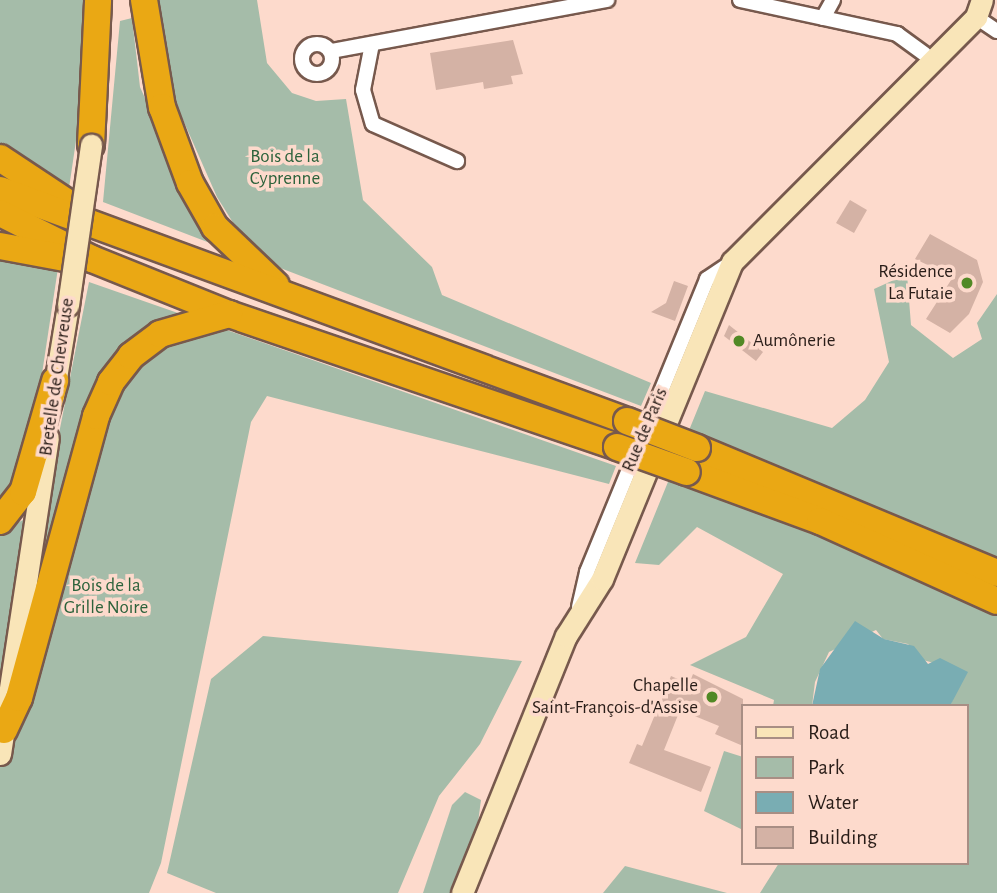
<!DOCTYPE html>
<html>
<head>
<meta charset="utf-8">
<style>
	body { margin:0 }
	#map { position:relative; width:997px; height:893px; overflow:hidden; background:#fddacc; font-family:"Alegreya Sans",sans-serif }
	div>[style] { position:absolute }
	[style*='--x'] { left:calc(var(--x)*1px); top:calc(var(--y)*1px); width:calc(var(--w)*1px); rotate:calc(var(--a)*1deg) }
	.green>* { inset:0; background:#a5bca9 }
	.water>* { inset:0; background:#79adb3 }
	.building>* { inset:0; background:#d4b2a5 }
	.roads { filter:drop-shadow(2px 0 #77594d) drop-shadow(-2px 0 #77594d) drop-shadow(0 2px #77594d) drop-shadow(0 -2px #77594d) }
	.street>* { height:14px; margin:-7px; padding:0 7px; transform-origin:7px; border-radius:7px; background:#fff }
	.street>.ring { margin:-7px; padding:0; box-sizing:content-box; background:none; border:14px solid #fff; border-radius:50% }
	.secondary>* { height:21px; margin:-10.5px; padding:0 10.5px; transform-origin:10.5px; border-radius:10.5px; background:#f9e5b8 }
	.highway>* { height:26px; margin:-13px; padding:0 13px; transform-origin:13px; border-radius:13px; background:#eaa814 }
	.bridges { filter:drop-shadow(2px 0 #77594d) drop-shadow(-2px 0 #77594d) drop-shadow(0 2px #77594d) drop-shadow(0 -2px #77594d) }
	.secondary-bridge>* { height:21px; margin:-10.5px; padding:0 10.5px; transform-origin:10.5px; border-radius:10.5px; background:#f9e5b8 }
	.highway-bridge>* { height:26px; margin:-13px; padding:0 13px; transform-origin:13px; border-radius:13px; background:#eaa814 }
	.dots>* { width:19px; height:19px; translate:-50% -50%; box-sizing:border-box; border:4px solid #fddacc; border-radius:50% }
	span { translate:-50% -50%; white-space:nowrap; text-align:center; line-height:1.15; -webkit-text-stroke:7px #fddacc; paint-order:stroke }
	.park-label { font-size:19px; color:#2c623b }
	.poi-label { font-size:19px; color:#291d18 }
	.right { translate:-100% -50%; text-align:right }
	.left { translate:0 -50%; text-align:left }
	.street-label { font-size:19px; color:#291d18 }
	.legend { position:absolute; left:741px; top:704px; width:228px; height:161px; box-sizing:border-box; background:#fddacc; border:2px solid #a88e84; margin:0; padding:9px 12px; list-style:none; font-size:21px; color:#291d18 }
	.legend li { display:flex; align-items:center; gap:14px; height:35px }
	.legend b { width:35px; border:2px solid #a88e84 }
</style>
</head>
<body>
<div id="map">
	<div class="green">
		<div style="clip-path:polygon(0 0,90px 0,89px 53px,69px 188px,0 145px)"></div>
		<div style="clip-path:polygon(159px 0,257px 0,267px 63px,292px 93px,316px 101px,346px 99px,363px 200px,432px 267px,442px 295px,651px 383px,641px 406px,275px 266px,242px 237px,217px 197px,176px 104px,163px 54px)"></div>
		<div style="clip-path:polygon(132px 18px,140px 87px,210px 243px,103px 202px,120px 21px)"></div>
		<div style="clip-path:polygon(0 258px,58px 268px,35px 420px,0 507px)"></div>
		<div style="clip-path:polygon(907px 274px,911px 325px,953px 358px,982px 339px,977px 323px,997px 294px,997px 893px,760px 893px,779px 863px,967px 863px,967px 706px,950px 706px,953px 699px,934px 663px,923px 660px,908px 644px,883px 639px,876px 630px,829px 652px,815px 682px,812px 706px,773px 706px,774px 700px,690px 665px,746px 637px,783px 574px,697px 527px,659px 565px,635px 563px,705px 391px,832px 428px,865px 400px,889px 362px,874px 289px)"></div>
		<div style="clip-path:polygon(89px 282px,616px 466px,609px 484px,267px 396px,251px 422px,161px 863px,149px 893px,0 893px,0 532px,44px 509px)"></div>
		<div style="clip-path:polygon(263px 636px,522px 661px,480px 744px,439px 796px,398px 893px,216px 893px,167px 873px,211px 679px)"></div>
		<div style="clip-path:polygon(724px 751px,743px 757px,743px 830px,704px 811px)"></div>
		<div style="clip-path:polygon(465px 792px,481px 800px,477px 830px,452px 893px,423px 893px,452px 805px)"></div>
		<div style="clip-path:polygon(625px 866px,727px 893px,603px 893px)"></div>
	</div>
	<div class="water">
		<div style="clip-path:polygon(855px 621px,884px 639px,914px 646px,928px 664px,940px 658px,968px 672px,950px 706px,812px 706px,820px 669px)"></div>
	</div>
	<div class="building">
		<div style="clip-path:polygon(513px 40px,523px 74px,511px 76px,513px 84px,484px 89px,483px 82px,436px 90px,430px 53px)"></div>
		<div style="clip-path:polygon(850px 200px,867px 210px,854px 233px,836px 223px)"></div>
		<div style="clip-path:polygon(930px 234px,977px 260px,983px 282px,969px 314px,950px 333px,926px 319px,953px 277px,915px 259px)"></div>
		<div style="clip-path:polygon(674px 281px,688px 286px,675px 321px,651px 312px,666px 303px)"></div>
		<div style="clip-path:polygon(729px 325px,763px 352px,756px 361px,724px 336px)"></div>
		<div style="clip-path:polygon(693px 674px,743px 699px,743px 746px,715px 734px,719px 726px,680px 710px,664px 750px,711px 767px,701px 792px,629px 763px,637px 744px,642px 746px,671px 676px,689px 684px)"></div>
	</div>
	<div class="roads">
		<div class="street">
			<div style="--x:740;--y:0;--w:161;--a:12.2"></div>
			<div style="--x:897;--y:34;--w:34;--a:36"></div>
			<div style="--x:976;--y:17;--w:25;--a:34"></div>
			<div style="--x:823;--y:18;--w:21;--a:-61"></div>
			<div class="ring" style="left:302px;top:44px;width:16px;height:16px"></div>
			<div style="--x:372;--y:44;--w:47;--a:101.1"></div>
			<div style="--x:363;--y:90;--w:35;--a:74"></div>
			<div style="--x:373;--y:124;--w:92;--a:23.8"></div>
			<div style="--x:331;--y:51;--w:281;--a:-10.5"></div>
			<div style="--x:579;--y:607;--w:36;--a:-77"></div>
			<div style="--x:587;--y:572;--w:317;--a:-67.7"></div>
			<div style="--x:707;--y:279;--w:30;--a:-34"></div>
		</div>
		<div class="secondary">
			<div style="--x:53;--y:396;--w:92;--a:-80.6"></div>
			<div style="--x:0;--y:754;--w:320;--a:-81.4"></div>
			<div style="--x:462;--y:893;--w:277;--a:-68"></div>
			<div style="--x:566;--y:636;--w:67;--a:-57.7"></div>
			<div style="--x:602;--y:579;--w:343;--a:-67.7"></div>
			<div style="--x:732;--y:262;--w:346;--a:-45.1"></div>
			<div style="--x:976;--y:17;--w:18;--a:-71"></div>
		</div>
		<div class="highway">
			<div style="--x:144;--y:0;--w:109;--a:80.5"></div>
			<div style="--x:162;--y:107;--w:81;--a:69.8"></div>
			<div style="--x:190;--y:183;--w:51;--a:60.4"></div>
			<div style="--x:215;--y:227;--w:84;--a:43.6"></div>
			<div style="--x:91;--y:145;--w:145;--a:-87.2"></div>
			<div style="--x:0;--y:158;--w:85;--a:33.5"></div>
			<div style="--x:0;--y:190;--w:668;--a:20.22"></div>
			<div style="--x:0;--y:213;--w:103;--a:26.6"></div>
			<div style="--x:92;--y:259;--w:148;--a:21.9"></div>
			<div style="--x:229;--y:314;--w:410;--a:18.9"></div>
			<div style="--x:0;--y:246;--w:71;--a:10.5"></div>
			<div style="--x:697;--y:448;--w:325;--a:22.6"></div>
			<div style="--x:687;--y:472;--w:142;--a:20.2"></div>
			<div style="--x:820;--y:521;--w:194;--a:24.3"></div>
			<div style="--x:0;--y:521;--w:37;--a:-52"></div>
			<div style="--x:23;--y:492;--w:116;--a:-73.9"></div>
			<div style="--x:4;--y:730;--w:35;--a:-65"></div>
			<div style="--x:19;--y:698;--w:292;--a:-74.7"></div>
			<div style="--x:96;--y:416;--w:37;--a:-66"></div>
			<div style="--x:111;--y:382;--w:33;--a:-52"></div>
			<div style="--x:131;--y:356;--w:36;--a:-37"></div>
			<div style="--x:160;--y:334;--w:72;--a:-16.2"></div>
		</div>
	</div>
	<div class="bridges">
		<div class="secondary-bridge">
			<div style="--x:68;--y:305;--w:162;--a:-81.8"></div>
		</div>
		<div class="highway-bridge">
			<div style="--x:627;--y:421;--w:75;--a:21.1"></div>
			<div style="--x:617;--y:447;--w:74;--a:19.7"></div>
		</div>
	</div>
	<div class="dots">
		<div style="left:967px;top:283px;background:#518925"></div>
		<div style="left:739px;top:341px;background:#518925"></div>
		<div style="left:712px;top:697px;background:#518925"></div>
	</div>
	<div class="park-label">
		<span style="left:285px;top:168px">Bois de la<br>Cyprenne</span>
		<span style="left:106px;top:597px">Bois de la<br>Grille Noire</span>
	</div>
	<div class="poi-label">
		<span class="right" style="left:953px;top:283px">Résidence<br>La Futaie</span>
		<span class="left" style="left:753px;top:341px">Aumônerie</span>
		<span class="right" style="left:698px;top:697px">Chapelle<br>Saint-François-d'Assise</span>
	</div>
	<div class="street-label">
		<span style="left:57px;top:377px;rotate:-82deg">Bretelle de Chevreuse</span>
		<span style="left:645px;top:430px;rotate:-67deg">Rue de Paris</span>
	</div>
	<ul class="legend">
	<li><b style="height:9px;background:#f9e5b8"></b>Road</li>
	<li><b style="height:19px;background:#a5bca9"></b>Park</li>
	<li><b style="height:19px;background:#79adb3"></b>Water</li>
	<li><b style="height:19px;background:#d4b2a5"></b>Building</li>
	</ul>
</div>
</body>
</html>
